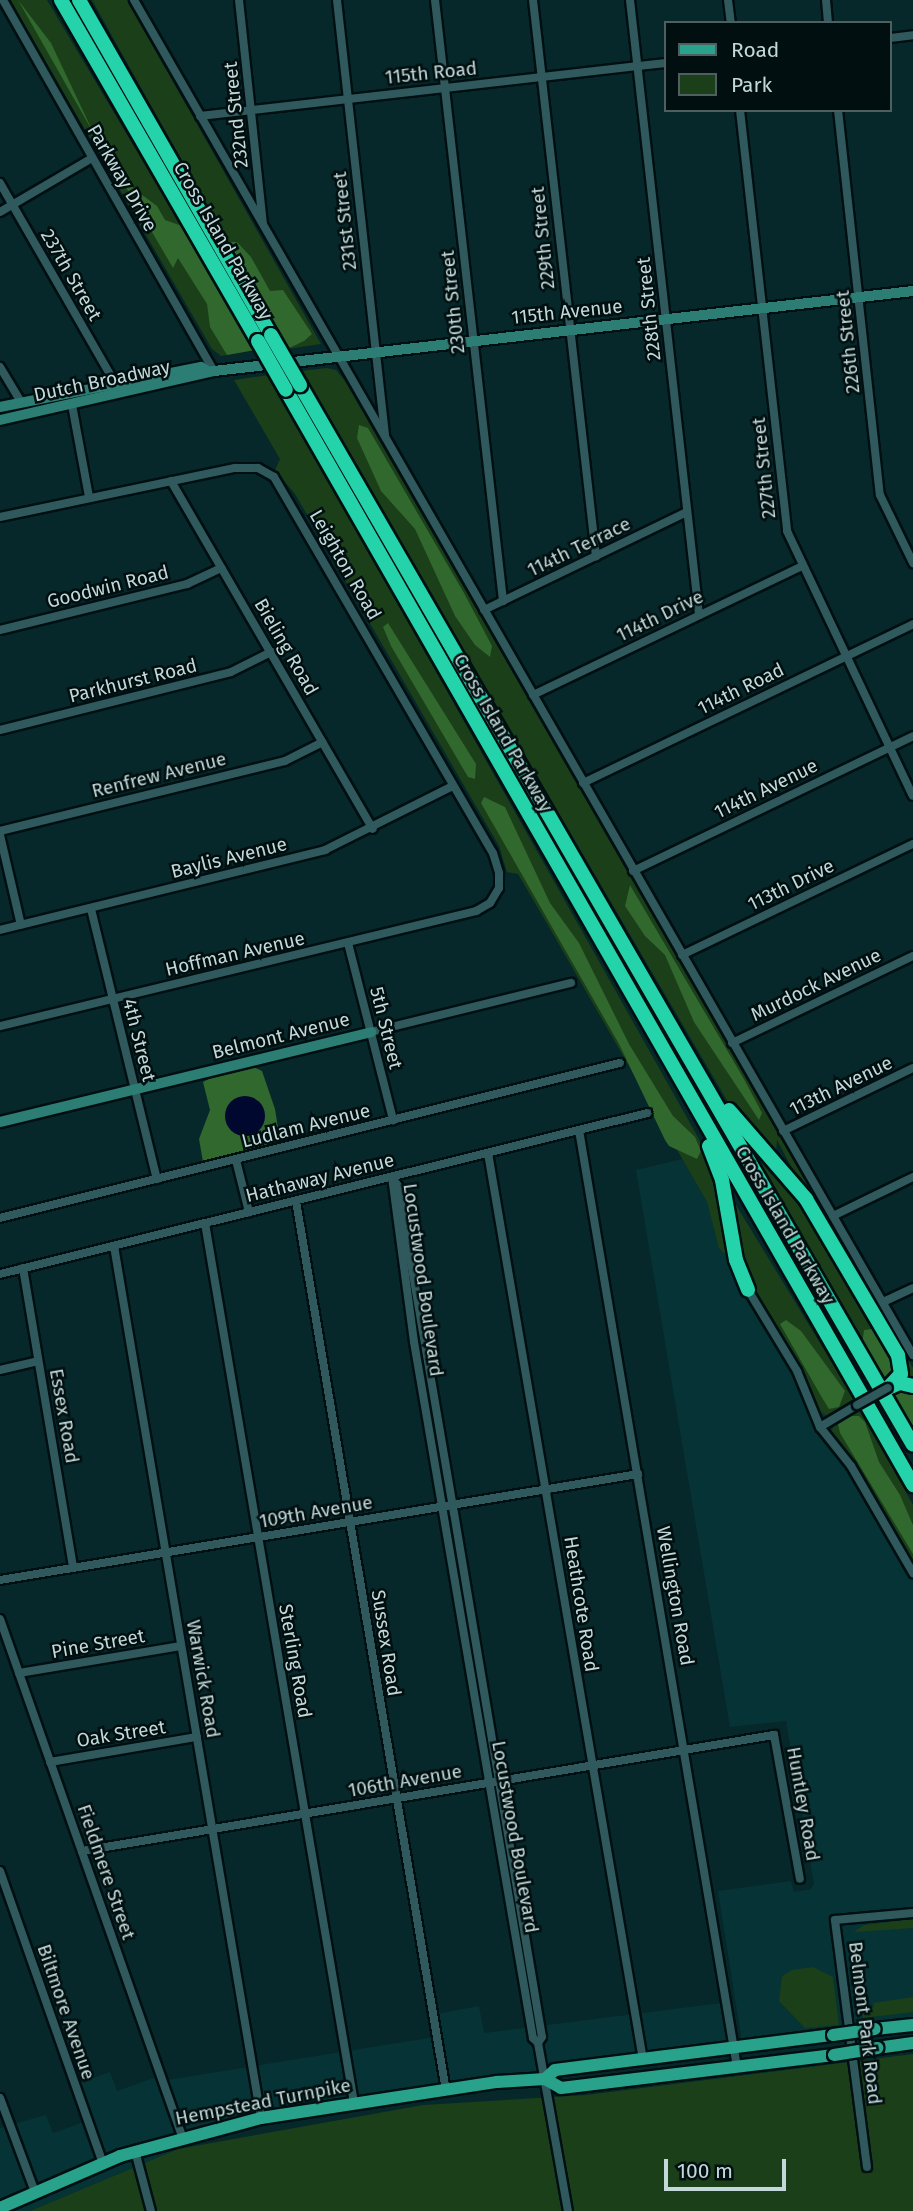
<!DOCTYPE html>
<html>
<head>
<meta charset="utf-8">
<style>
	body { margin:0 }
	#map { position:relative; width:913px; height:2211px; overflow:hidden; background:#06282a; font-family:"Fira Sans",sans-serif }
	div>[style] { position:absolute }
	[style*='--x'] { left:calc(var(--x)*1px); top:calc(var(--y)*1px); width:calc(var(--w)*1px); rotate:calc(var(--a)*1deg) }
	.built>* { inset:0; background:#063335 }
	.green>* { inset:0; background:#1a3f19 }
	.forest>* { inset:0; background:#30682e }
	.water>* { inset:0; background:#000830 }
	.round { border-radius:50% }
	.roads { filter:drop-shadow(2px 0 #000f11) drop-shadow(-2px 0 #000f11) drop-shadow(0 2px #000f11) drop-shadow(0 -2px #000f11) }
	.street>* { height:8px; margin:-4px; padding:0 4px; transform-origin:4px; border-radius:4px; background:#2f595c }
	.secondary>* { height:10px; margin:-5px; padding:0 5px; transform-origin:5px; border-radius:5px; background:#2c7e74 }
	.primary>* { height:12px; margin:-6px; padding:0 6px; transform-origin:6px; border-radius:6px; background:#29a28b }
	.highway>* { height:14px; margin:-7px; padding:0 7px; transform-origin:7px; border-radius:7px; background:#25d3ab }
	.bridges { filter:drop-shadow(2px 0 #000f11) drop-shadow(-2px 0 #000f11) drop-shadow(0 2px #000f11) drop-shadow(0 -2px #000f11) }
	.street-bridge>* { height:8px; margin:-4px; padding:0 4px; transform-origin:4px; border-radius:4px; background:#2f595c }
	.primary-bridge>* { height:12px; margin:-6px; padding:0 6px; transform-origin:6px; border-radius:6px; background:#29a28b }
	.highway-bridge>* { height:14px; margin:-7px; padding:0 7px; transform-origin:7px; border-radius:7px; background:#25d3ab }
	span { translate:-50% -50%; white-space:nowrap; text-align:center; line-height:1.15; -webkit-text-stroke:5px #010f10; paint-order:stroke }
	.street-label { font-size:19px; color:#c2d8d9 }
	.legend { position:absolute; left:664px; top:21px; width:228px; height:91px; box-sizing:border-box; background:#010f10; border:2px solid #4e5f60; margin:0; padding:9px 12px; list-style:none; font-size:21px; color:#c2d8d9 }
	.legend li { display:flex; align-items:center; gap:14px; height:35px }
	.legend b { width:35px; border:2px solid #4e5f60 }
	.scale { position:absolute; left:664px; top:2159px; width:122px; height:32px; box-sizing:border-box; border:4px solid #c2d8d9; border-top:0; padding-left:9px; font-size:21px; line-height:24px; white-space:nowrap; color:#c2d8d9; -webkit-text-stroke:5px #010f10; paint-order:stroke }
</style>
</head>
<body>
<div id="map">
	<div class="built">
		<div style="clip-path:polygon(682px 1159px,913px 1556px,913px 2020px,742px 2043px,718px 1891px,791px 1881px,794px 1892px,811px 1889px,814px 1884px,786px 1721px,730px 1727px,636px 1170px)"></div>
		<div style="clip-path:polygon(721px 2003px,728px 2046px,555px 2070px,545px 2079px,201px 2131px,178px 2149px,30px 2211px,0 2211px,0 2128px,46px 2115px,53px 2133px,86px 2121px,73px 2085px,110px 2072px,117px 2091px,159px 2076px,161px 2081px,435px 2037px,431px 2015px,479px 2006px,484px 2033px)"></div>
	</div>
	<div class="green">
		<div style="clip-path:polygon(10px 0,47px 0,255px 350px,221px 356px,212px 349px)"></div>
		<div style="clip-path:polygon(92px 0,127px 0,321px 344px,287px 349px)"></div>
		<div style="clip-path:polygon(327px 368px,336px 370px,345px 381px,913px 1368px,913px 1382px,904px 1379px,777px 1140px,776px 1154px,735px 1114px,300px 371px)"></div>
		<div style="clip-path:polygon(269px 375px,699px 1139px,714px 1172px,730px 1259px,719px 1248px,707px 1202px,549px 927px,518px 874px,507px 872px,499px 846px,295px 494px,275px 470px,280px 459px,234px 380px)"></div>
		<div style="clip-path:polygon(748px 1146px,804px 1205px,878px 1333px,884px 1382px)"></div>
		<div style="clip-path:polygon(398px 1186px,542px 2037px,533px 2038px,414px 1342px)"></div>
		<div style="clip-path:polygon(730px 1195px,854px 1399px,828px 1416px,816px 1409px,807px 1379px,743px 1268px)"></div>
		<div style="clip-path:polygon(861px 1409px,913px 1505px,913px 1562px,853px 1461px,831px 1433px,834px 1425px)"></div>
		<div style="clip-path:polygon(913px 1919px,913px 1928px,854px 1932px,864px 1925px)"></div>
		<div style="clip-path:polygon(813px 1967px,833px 1977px,839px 2025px,805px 2028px,779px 2001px,782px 1976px,792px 1970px)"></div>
		<div style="clip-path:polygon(913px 1997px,913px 2012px,863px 2018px,861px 2011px,874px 2007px,873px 2003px)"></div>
		<div style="clip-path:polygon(913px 2054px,913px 2211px,30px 2211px,178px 2149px,423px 2105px,586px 2095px)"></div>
	</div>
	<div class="forest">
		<div style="clip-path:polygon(18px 0,51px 43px,94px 134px)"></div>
		<div style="clip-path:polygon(100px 143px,134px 189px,157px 206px,165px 220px,182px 226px,255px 350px,227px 355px,210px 327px,207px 304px,195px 285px,178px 258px,173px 268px)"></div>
		<div style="clip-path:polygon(225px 242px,237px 242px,251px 257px,270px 291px,283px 290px,312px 334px,304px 341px,287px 349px)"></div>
		<div style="clip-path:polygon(359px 425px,368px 428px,464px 593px,492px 646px,490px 657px,475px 645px,455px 616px,415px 529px,381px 491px,357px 438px)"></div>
		<div style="clip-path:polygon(388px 623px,476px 764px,475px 779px,468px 777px,391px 646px,383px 627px)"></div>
		<div style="clip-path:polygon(484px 797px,505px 807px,550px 903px,579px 943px,629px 1044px,673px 1116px,695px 1137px,701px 1151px,697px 1159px,669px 1146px,665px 1140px,619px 1044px,481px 803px)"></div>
		<div style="clip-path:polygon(630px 885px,744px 1079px,762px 1113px,759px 1120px,694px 1022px,665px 955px,645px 936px,625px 906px)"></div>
		<div style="clip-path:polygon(251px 1066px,262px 1071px,275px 1109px,279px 1134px,274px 1145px,203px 1162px,199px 1139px,210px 1110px,203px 1082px,222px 1072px)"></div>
		<div style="clip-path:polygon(786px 1320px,801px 1331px,845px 1391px,839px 1407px,829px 1409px,821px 1396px,780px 1324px)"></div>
		<div style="clip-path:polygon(872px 1329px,894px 1360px,890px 1378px,884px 1382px,862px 1345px,864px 1330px)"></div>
		<div style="clip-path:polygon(903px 1389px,913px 1394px,913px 1427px,890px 1392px)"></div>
		<div style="clip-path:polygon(851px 1416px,859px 1416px,865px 1422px,879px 1462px,900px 1495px,913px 1525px,913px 1554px,840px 1433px,838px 1424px)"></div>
	</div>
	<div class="water">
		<div class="round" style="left:225px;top:1096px;width:40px;height:40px"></div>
	</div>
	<div class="roads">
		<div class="street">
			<div style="--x:3;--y:0;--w:427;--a:60.4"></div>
			<div style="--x:134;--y:0;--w:1563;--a:60.11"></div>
			<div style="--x:239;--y:0;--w:224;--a:83.9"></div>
			<div style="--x:337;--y:0;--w:439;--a:83.7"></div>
			<div style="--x:435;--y:0;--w:605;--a:83.54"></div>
			<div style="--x:533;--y:0;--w:560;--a:83.54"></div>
			<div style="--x:630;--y:0;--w:619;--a:83.6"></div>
			<div style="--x:728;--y:0;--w:23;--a:83"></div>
			<div style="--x:826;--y:0;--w:23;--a:85"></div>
			<div style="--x:890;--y:38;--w:23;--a:-7"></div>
			<div style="--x:740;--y:110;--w:424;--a:83.6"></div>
			<div style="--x:787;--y:531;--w:293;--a:64.6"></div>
			<div style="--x:838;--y:110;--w:387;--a:83.8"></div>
			<div style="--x:880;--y:495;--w:76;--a:64.1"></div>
			<div style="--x:200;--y:116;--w:469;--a:-6.5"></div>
			<div style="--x:0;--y:183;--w:231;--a:60.1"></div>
			<div style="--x:0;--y:212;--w:107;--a:-30.4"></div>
			<div style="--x:0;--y:367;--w:41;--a:59"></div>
			<div style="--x:72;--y:405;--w:94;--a:79.5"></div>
			<div style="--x:171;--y:481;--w:402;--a:59.9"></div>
			<div style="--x:0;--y:517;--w:240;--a:-11.8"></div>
			<div style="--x:235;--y:468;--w:23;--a:0"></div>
			<div style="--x:258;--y:468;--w:18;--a:29"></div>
			<div style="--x:274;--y:477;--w:435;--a:59.8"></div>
			<div style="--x:493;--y:853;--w:21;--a:73"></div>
			<div style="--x:499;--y:873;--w:15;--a:90"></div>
			<div style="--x:499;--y:888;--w:17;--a:121"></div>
			<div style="--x:490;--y:903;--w:16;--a:150"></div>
			<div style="--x:476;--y:911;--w:490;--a:166.4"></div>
			<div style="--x:484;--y:610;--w:225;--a:-25.8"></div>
			<div style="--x:0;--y:630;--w:193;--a:-13.8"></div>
			<div style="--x:187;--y:584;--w:38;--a:-25"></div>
			<div style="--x:533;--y:695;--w:298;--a:-25.6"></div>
			<div style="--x:0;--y:730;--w:238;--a:-14.1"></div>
			<div style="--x:231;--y:672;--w:45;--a:-26.6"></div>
			<div style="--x:583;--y:783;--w:366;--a:-25.7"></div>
			<div style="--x:0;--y:831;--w:293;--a:-13.8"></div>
			<div style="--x:285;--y:761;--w:42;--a:-26.6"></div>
			<div style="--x:0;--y:835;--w:92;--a:76.9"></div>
			<div style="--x:633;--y:871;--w:311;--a:-25.7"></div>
			<div style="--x:91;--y:909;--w:278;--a:76.3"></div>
			<div style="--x:0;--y:930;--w:335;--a:-13.8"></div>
			<div style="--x:325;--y:850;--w:143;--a:-26.6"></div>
			<div style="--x:348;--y:943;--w:183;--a:75.7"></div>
			<div style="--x:682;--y:955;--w:256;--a:-25.7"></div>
			<div style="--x:371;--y:1032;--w:206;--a:-13.8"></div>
			<div style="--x:732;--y:1043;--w:201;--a:-25.7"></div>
			<div style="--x:579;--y:1130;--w:950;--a:80.43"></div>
			<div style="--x:783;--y:1131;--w:144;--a:-25.9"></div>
			<div style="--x:488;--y:1153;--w:920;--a:80.3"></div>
			<div style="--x:236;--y:1160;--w:54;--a:76"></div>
			<div style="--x:392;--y:1177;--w:166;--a:82.4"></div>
			<div style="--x:414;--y:1342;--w:706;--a:80.3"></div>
			<div style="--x:533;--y:2038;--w:7;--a:45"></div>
			<div style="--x:538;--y:2043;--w:171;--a:79.9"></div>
			<div style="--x:392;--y:1177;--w:11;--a:56"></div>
			<div style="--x:398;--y:1186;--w:332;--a:80.3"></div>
			<div style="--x:454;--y:1513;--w:531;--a:80.47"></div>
			<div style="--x:542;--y:2037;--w:7;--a:124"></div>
			<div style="--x:296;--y:1201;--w:903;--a:80.43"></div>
			<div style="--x:833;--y:1216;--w:89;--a:-26"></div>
			<div style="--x:0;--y:1218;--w:639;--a:-14.04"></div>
			<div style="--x:205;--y:1223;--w:893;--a:80.39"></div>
			<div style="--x:114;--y:1246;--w:884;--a:80.43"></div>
			<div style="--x:23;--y:1268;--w:304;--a:80.5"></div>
			<div style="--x:0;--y:1274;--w:667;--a:-13.97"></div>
			<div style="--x:748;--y:1290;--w:95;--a:58.8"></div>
			<div style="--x:797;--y:1371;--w:61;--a:67.7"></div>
			<div style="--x:820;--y:1427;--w:50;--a:51.5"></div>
			<div style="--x:851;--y:1466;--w:124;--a:59.9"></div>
			<div style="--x:883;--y:1302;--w:33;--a:-25"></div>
			<div style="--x:0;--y:1370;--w:39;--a:-13"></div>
			<div style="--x:820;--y:1427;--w:43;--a:-30.7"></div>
			<div style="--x:0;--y:1580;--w:647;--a:-9.43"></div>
			<div style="--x:0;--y:1619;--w:548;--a:70.61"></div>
			<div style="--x:19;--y:1673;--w:164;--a:-9.5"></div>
			<div style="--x:50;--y:1762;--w:149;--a:-9.7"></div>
			<div style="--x:82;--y:1851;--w:702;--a:-9.52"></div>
			<div style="--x:774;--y:1735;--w:146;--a:79.8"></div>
			<div style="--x:0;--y:1871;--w:310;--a:70.6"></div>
			<div style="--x:0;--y:2098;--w:100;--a:69.6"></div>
			<div style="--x:135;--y:2151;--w:62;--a:75.1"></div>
			<div style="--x:867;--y:2167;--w:249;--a:-97.4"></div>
			<div style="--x:835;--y:1920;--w:78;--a:-5.1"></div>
		</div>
		<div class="secondary">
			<div style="--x:0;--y:407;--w:205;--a:-11.3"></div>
			<div style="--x:201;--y:367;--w:9;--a:32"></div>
			<div style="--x:0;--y:420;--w:220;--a:-12.9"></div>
			<div style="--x:214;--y:371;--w:704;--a:-6.53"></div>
			<div style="--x:0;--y:1122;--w:382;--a:-13.6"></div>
		</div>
		<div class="primary">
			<div style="--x:875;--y:2029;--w:38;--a:-6"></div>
			<div style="--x:877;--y:2048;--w:36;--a:-8"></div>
			<div style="--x:545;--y:2079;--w:13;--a:-42"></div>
			<div style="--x:555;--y:2070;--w:280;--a:-7.2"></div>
			<div style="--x:0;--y:2208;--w:131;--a:-23.4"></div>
			<div style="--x:120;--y:2156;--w:146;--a:-15.1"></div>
			<div style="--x:261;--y:2118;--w:239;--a:-8.7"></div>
			<div style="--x:497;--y:2082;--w:48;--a:-3.6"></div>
			<div style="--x:545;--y:2079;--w:18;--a:29"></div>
			<div style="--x:561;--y:2088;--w:275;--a:-6.9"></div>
		</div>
		<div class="highway">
			<div style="--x:61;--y:0;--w:394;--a:60"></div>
			<div style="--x:79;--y:0;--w:386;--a:60.2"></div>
			<div style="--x:300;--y:385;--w:1224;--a:59.96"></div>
			<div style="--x:286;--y:390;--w:1262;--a:60.2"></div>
			<div style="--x:729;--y:1110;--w:118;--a:49.1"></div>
			<div style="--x:806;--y:1199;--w:181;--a:59.5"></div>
			<div style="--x:898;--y:1355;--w:19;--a:81"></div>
			<div style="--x:901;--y:1374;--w:19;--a:133"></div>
			<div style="--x:709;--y:1146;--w:36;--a:69"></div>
			<div style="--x:722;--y:1180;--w:81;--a:80.1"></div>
			<div style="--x:736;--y:1260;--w:32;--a:68"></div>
			<div style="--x:888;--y:1388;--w:13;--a:-23"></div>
			<div style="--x:900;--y:1383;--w:13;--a:13"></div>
		</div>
	</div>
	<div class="bridges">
		<div class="street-bridge">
			<div style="--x:857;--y:1405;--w:35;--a:-29"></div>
		</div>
		<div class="primary-bridge">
			<div style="--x:833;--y:2035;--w:42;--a:-8.1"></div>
			<div style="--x:834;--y:2055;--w:44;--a:-9.2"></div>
		</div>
		<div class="highway-bridge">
			<div style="--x:271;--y:335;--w:58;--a:59.9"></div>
			<div style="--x:258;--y:341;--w:56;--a:60.3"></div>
		</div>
	</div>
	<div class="street-label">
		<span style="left:431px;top:73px;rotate:-6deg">115th Road</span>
		<span style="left:236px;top:115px;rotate:-96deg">232nd Street</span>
		<span style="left:122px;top:178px;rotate:60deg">Parkway Drive</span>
		<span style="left:345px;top:221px;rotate:-96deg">231st Street</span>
		<span style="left:543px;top:238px;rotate:-96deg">229th Street</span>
		<span style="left:223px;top:241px;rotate:60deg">Cross Island Parkway</span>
		<span style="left:71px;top:275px;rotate:60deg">237th Street</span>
		<span style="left:453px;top:302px;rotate:-96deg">230th Street</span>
		<span style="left:649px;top:309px;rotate:-96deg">228th Street</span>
		<span style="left:567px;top:312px;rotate:-6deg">115th Avenue</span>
		<span style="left:848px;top:342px;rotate:-96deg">226th Street</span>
		<span style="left:102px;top:381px;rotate:-12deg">Dutch Broadway</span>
		<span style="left:764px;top:468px;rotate:-96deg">227th Street</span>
		<span style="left:579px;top:547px;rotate:-26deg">114th Terrace</span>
		<span style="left:345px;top:565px;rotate:60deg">Leighton Road</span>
		<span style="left:108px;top:587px;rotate:-14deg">Goodwin Road</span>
		<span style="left:660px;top:616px;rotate:-26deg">114th Drive</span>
		<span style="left:286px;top:647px;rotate:60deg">Bieling Road</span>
		<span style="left:133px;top:681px;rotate:-14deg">Parkhurst Road</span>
		<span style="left:741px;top:689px;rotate:-26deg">114th Road</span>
		<span style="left:503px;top:733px;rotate:60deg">Cross Island Parkway</span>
		<span style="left:159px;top:775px;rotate:-14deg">Renfrew Avenue</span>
		<span style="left:766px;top:789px;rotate:-26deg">114th Avenue</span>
		<span style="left:229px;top:858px;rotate:-14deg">Baylis Avenue</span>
		<span style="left:791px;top:885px;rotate:-26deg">113th Drive</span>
		<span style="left:235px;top:954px;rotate:-13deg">Hoffman Avenue</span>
		<span style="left:816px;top:985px;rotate:-26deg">Murdock Avenue</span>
		<span style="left:386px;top:1028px;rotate:76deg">5th Street</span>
		<span style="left:281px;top:1036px;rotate:-14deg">Belmont Avenue</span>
		<span style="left:139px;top:1040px;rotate:76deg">4th Street</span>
		<span style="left:841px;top:1086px;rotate:-26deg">113th Avenue</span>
		<span style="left:306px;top:1126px;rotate:-14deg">Ludlam Avenue</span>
		<span style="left:320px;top:1178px;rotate:-14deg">Hathaway Avenue</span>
		<span style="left:785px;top:1225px;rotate:60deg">Cross Island Parkway</span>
		<span style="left:423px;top:1280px;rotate:82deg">Locustwood Boulevard</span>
		<span style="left:64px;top:1416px;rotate:80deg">Essex Road</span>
		<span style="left:316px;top:1512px;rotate:-10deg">109th Avenue</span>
		<span style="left:675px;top:1596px;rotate:80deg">Wellington Road</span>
		<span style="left:581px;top:1604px;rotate:81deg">Heathcote Road</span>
		<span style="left:386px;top:1643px;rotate:81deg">Sussex Road</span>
		<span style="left:98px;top:1644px;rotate:-10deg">Pine Street</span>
		<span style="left:295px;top:1661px;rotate:80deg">Sterling Road</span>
		<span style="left:203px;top:1679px;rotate:80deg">Warwick Road</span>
		<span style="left:121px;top:1734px;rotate:-9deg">Oak Street</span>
		<span style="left:405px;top:1781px;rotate:-10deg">106th Avenue</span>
		<span style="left:803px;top:1804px;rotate:80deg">Huntley Road</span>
		<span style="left:515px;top:1837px;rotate:80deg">Locustwood Boulevard</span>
		<span style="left:106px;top:1872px;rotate:71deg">Fieldmere Street</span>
		<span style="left:66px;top:2012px;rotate:71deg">Biltmore Avenue</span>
		<span style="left:865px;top:2023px;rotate:83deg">Belmont Park Road</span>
		<span style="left:263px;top:2102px;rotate:-11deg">Hempstead Turnpike</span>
	</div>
	<ul class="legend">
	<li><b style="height:9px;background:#29a28b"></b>Road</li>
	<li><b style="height:19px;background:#1a3f19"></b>Park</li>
	</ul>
	<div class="scale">100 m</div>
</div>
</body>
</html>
